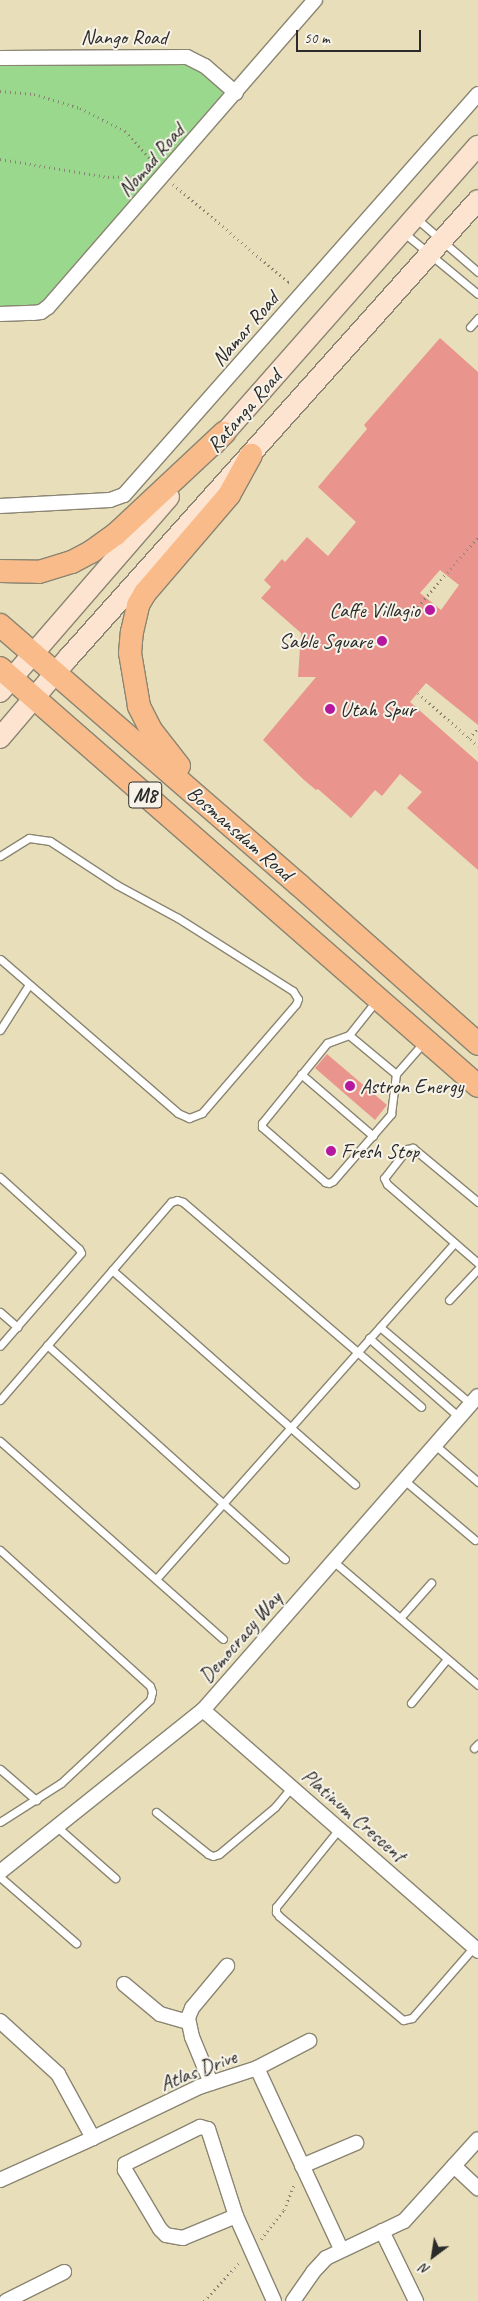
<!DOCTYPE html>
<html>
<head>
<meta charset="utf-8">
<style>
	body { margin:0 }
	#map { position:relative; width:478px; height:2301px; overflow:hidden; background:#e8dfba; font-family:Caveat,sans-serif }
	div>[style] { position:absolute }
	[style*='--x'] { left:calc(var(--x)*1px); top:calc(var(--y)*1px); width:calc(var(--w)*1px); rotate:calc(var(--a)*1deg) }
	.green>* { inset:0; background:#9ad88d }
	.building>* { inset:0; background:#e9958e }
	.path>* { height:3px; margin-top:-1.5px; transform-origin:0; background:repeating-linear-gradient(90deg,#8a8572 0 1px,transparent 0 5px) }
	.roads { filter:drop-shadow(1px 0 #8a8572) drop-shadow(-1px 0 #8a8572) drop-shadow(0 1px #8a8572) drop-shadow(0 -1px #8a8572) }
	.lane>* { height:7px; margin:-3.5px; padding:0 3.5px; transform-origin:3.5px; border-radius:3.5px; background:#fff }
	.street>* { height:14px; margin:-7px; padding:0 7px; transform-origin:7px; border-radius:7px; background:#fff }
	.secondary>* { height:20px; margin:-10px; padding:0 10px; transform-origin:10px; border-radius:10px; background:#fde4d1 }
	.primary>* { height:22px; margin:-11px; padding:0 11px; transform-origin:11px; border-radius:11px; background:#fabb8b }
	.dots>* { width:14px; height:14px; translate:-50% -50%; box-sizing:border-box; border:2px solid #f7f3e8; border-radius:50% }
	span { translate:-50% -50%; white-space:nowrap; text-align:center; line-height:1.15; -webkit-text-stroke:4px #f7f3e8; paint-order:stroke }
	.shield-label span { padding:1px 4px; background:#f7f3e8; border:1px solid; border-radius:4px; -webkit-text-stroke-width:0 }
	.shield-label { font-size:20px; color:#2b2b2b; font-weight:700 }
	.street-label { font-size:21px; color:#2b2b2b }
	.poi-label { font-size:21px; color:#2b2b2b }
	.right { translate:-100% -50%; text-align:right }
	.left { translate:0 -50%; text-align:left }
	.north { position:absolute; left:408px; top:2231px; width:50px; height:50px; -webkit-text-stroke:4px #f7f3e8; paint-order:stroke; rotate:211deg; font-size:14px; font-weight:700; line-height:20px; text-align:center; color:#2b2b2b }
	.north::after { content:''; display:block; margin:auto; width:18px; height:22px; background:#2b2b2b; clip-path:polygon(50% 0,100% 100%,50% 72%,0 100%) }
	.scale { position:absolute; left:296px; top:30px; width:125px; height:22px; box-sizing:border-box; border:2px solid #2b2b2b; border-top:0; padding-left:6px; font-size:15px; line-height:18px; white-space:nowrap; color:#2b2b2b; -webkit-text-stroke:4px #f7f3e8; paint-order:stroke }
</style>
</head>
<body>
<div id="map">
	<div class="green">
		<div style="clip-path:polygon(0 57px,188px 57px,235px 92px,44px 305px,0 311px)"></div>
	</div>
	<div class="building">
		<div style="clip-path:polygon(evenodd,440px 338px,478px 372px,478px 725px,426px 683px,410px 702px,478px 762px,478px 870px,407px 808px,422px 792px,400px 774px,382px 796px,375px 790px,351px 818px,318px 789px,316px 790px,304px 780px,263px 740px,316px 677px,298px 677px,301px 633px,261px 598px,271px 587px,264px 580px,282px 559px,285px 562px,307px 537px,328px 556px,356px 522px,318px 487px,367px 429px,364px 425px,440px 338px,440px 570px,459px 585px,441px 610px,420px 593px,440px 570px)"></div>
		<div style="clip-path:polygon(327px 1054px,387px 1105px,375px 1120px,315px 1068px)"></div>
	</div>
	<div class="path">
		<div style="--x:0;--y:91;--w:34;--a:5"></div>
		<div style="--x:34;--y:94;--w:48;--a:16.9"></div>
		<div style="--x:80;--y:108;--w:51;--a:27.1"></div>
		<div style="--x:125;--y:131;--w:43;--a:47.8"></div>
		<div style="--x:0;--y:159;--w:109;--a:9.5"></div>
		<div style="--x:108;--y:177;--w:35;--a:-2"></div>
		<div style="--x:173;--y:184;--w:151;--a:40.4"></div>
		<div style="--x:288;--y:282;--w:5;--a:0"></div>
		<div style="--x:408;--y:618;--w:107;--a:-49.2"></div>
		<div style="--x:418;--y:693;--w:80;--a:41.5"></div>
		<div style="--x:469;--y:738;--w:13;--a:-48"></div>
		<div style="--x:261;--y:2239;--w:37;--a:-52"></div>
		<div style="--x:284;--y:2210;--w:29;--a:-68"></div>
		<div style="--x:204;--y:2301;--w:53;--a:-47.3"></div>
	</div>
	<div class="roads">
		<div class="lane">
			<div style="--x:417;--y:219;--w:81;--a:41"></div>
			<div style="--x:403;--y:232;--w:97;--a:39.6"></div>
			<div style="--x:470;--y:327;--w:12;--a:-48"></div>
			<div style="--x:0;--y:856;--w:34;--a:-32"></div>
			<div style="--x:29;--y:838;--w:21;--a:8"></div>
			<div style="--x:50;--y:841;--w:80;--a:33.3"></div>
			<div style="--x:117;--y:885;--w:69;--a:28.4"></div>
			<div style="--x:178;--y:918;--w:136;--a:32.4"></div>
			<div style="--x:293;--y:991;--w:9;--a:58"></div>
			<div style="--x:298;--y:999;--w:5;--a:112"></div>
			<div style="--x:296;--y:1004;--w:144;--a:130.8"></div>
			<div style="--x:202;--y:1113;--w:14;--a:159"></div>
			<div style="--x:189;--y:1118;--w:12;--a:-156"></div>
			<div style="--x:178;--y:1113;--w:235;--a:-139.1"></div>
			<div style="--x:376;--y:1001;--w:43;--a:128.5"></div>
			<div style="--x:349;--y:1035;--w:23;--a:160"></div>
			<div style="--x:327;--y:1043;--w:103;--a:129.1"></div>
			<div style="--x:262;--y:1123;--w:4;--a:90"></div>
			<div style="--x:262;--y:1127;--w:84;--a:41.1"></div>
			<div style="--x:325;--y:1182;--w:4;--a:14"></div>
			<div style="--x:329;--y:1183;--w:4;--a:-27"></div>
			<div style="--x:333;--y:1181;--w:89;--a:-49.1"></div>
			<div style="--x:391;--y:1114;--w:40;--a:-82.9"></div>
			<div style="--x:0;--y:1030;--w:52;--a:-57.5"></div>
			<div style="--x:349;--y:1035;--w:61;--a:39.7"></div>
			<div style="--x:396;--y:1074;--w:43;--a:-48.8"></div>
			<div style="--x:301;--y:1074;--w:95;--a:40.7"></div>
			<div style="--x:0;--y:1177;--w:107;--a:42.3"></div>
			<div style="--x:79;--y:1249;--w:4;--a:63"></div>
			<div style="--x:81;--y:1253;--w:123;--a:131.1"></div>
			<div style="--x:478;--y:1202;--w:85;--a:-140.3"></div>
			<div style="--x:413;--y:1148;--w:6;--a:171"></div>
			<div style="--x:407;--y:1149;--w:37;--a:128"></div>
			<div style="--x:384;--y:1178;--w:7;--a:63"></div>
			<div style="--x:387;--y:1184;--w:121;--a:41"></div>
			<div style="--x:112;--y:1270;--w:324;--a:41.4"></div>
			<div style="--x:449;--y:1300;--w:42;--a:-46.9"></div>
			<div style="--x:0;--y:1312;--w:23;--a:41"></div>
			<div style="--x:380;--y:1327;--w:119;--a:40.2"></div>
			<div style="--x:369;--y:1338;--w:120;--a:41.3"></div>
			<div style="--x:47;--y:1345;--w:320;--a:42"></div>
			<div style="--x:0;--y:1400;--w:262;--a:-49.2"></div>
			<div style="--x:171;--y:1202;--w:6;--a:-18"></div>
			<div style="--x:177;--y:1200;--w:6;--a:18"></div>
			<div style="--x:183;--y:1202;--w:314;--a:40.7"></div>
			<div style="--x:0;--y:1441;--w:298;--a:41.6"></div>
			<div style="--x:435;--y:1445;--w:57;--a:40.7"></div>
			<div style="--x:404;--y:1480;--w:93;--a:40.2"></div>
			<div style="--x:0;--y:1550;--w:202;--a:42.2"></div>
			<div style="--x:150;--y:1686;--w:6;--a:72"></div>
			<div style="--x:152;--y:1692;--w:8;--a:104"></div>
			<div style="--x:150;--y:1700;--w:122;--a:137"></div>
			<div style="--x:61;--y:1783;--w:72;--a:147.4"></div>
			<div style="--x:333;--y:1561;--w:191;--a:40.5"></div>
			<div style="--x:157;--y:1578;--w:448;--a:-48.4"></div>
			<div style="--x:400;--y:1618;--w:47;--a:-48.5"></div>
			<div style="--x:411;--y:1703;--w:57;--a:-50.7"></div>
			<div style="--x:474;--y:1748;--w:6;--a:-45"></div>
			<div style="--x:0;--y:1769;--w:48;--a:40.7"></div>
			<div style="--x:156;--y:1812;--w:67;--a:38.9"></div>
			<div style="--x:208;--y:1854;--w:5;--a:22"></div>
			<div style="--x:213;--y:1856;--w:6;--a:-18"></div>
			<div style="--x:219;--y:1854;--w:73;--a:-40"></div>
			<div style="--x:275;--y:1807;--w:26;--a:-50"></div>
			<div style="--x:56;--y:1826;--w:79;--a:41.4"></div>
			<div style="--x:339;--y:1829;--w:100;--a:128.9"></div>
			<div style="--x:276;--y:1907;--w:5;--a:90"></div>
			<div style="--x:276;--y:1912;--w:5;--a:53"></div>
			<div style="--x:279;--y:1916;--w:162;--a:40"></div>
			<div style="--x:403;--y:2020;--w:9;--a:-13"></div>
			<div style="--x:412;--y:2018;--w:94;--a:-48.9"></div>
			<div style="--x:0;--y:1877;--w:101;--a:41"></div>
		</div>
		<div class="street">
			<div style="--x:0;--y:58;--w:187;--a:-0.3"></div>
			<div style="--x:187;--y:57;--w:20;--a:27"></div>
			<div style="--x:205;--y:66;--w:41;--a:41.1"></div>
			<div style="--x:0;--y:314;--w:33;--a:-2"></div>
			<div style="--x:33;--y:313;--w:8;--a:-7"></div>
			<div style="--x:41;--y:312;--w:9;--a:-36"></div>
			<div style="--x:48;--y:307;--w:407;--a:-49"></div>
			<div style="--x:0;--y:506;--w:110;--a:-3.1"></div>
			<div style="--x:110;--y:500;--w:15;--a:-20"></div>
			<div style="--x:124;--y:495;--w:535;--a:-48.56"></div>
			<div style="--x:203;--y:1710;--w:366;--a:41.2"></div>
			<div style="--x:0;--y:1872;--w:260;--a:-38.6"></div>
			<div style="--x:203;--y:1710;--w:417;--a:-48.8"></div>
			<div style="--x:124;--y:1984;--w:47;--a:39.8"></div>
			<div style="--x:160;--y:2014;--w:29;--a:16"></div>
			<div style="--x:0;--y:2021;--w:79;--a:42.4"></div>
			<div style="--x:58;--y:2074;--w:73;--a:61.3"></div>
			<div style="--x:257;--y:2068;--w:200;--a:65.1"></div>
			<div style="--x:211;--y:2083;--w:50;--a:-112.4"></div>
			<div style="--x:192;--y:2037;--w:19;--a:-102"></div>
			<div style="--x:188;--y:2018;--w:11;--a:-68"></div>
			<div style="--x:192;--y:2008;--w:55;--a:-50.2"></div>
			<div style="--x:302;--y:2166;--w:59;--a:-23.1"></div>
			<div style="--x:454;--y:2166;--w:33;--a:43"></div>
			<div style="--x:0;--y:2180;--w:102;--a:-24.3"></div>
			<div style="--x:93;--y:2138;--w:118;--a:-25.7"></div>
			<div style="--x:199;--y:2087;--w:61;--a:-18.1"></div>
			<div style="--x:257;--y:2068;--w:59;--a:-27.4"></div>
			<div style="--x:236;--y:2216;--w:57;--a:157.5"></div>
			<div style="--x:183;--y:2238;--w:17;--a:-170"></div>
			<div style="--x:166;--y:2235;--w:8;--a:-135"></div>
			<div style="--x:160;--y:2229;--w:69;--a:-120.7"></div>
			<div style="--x:125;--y:2170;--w:6;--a:-90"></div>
			<div style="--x:125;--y:2164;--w:84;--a:-26.3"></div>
			<div style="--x:200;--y:2127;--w:8;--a:14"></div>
			<div style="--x:208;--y:2129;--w:91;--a:72.2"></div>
			<div style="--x:236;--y:2216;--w:93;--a:65.9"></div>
			<div style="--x:382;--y:2231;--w:78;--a:64.1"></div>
			<div style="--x:6;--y:2301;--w:65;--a:-26.6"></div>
			<div style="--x:293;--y:2301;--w:35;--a:-55"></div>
			<div style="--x:313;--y:2272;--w:19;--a:-47"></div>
			<div style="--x:326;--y:2258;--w:86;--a:-25.4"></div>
			<div style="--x:404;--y:2221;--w:110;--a:-47.9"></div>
		</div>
		<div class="secondary">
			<div style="--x:214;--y:445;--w:399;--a:-48.6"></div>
			<div style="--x:0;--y:692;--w:258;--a:-49.1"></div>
			<div style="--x:0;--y:738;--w:106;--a:-49.6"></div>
			<div style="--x:69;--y:657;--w:613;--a:-48.17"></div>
		</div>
		<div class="primary">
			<div style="--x:0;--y:571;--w:39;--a:1"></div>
			<div style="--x:39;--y:572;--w:34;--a:-17"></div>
			<div style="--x:72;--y:562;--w:21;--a:-28"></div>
			<div style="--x:91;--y:552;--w:31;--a:-36"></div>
			<div style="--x:116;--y:534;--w:148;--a:-43.1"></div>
			<div style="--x:0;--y:625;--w:395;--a:41"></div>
			<div style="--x:298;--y:884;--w:241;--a:41.6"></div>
			<div style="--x:0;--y:668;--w:635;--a:41.17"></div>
			<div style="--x:179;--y:766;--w:46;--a:-127.9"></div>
			<div style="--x:151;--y:730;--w:27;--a:-117"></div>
			<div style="--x:139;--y:706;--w:54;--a:-99.6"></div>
			<div style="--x:130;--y:653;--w:21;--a:-85"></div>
			<div style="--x:132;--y:632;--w:28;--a:-77"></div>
			<div style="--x:138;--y:605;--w:14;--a:-60"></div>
			<div style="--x:145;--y:593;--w:129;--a:-49.4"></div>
			<div style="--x:229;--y:495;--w:46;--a:-61.2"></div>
		</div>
	</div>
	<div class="dots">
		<div style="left:430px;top:610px;background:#b5179e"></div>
		<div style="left:382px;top:641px;background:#b5179e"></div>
		<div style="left:330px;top:709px;background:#b5179e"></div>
		<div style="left:350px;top:1086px;background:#b5179e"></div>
		<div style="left:331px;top:1151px;background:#b5179e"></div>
	</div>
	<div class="shield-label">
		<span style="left:145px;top:795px">M8</span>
	</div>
	<div class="street-label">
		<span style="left:124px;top:37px">Nango Road</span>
		<span style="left:151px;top:160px;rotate:-49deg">Nomad Road</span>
		<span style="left:245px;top:329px;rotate:-49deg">Namar Road</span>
		<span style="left:244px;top:411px;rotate:-49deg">Ratanga Road</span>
		<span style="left:240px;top:833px;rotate:41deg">Bosmansdam Road</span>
		<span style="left:240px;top:1637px;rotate:-49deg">Democracy Way</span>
		<span style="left:354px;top:1815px;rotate:41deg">Platinum Crescent</span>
		<span style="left:198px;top:2070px;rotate:-21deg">Atlas Drive</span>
	</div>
	<div class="poi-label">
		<span class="right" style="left:420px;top:610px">Caffe Villagio</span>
		<span class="right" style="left:372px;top:641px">Sable Square</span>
		<span class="left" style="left:340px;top:709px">Utah Spur</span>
		<span class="left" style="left:360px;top:1086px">Astron Energy</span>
		<span class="left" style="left:341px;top:1151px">Fresh Stop</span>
	</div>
	<div class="north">N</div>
	<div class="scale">50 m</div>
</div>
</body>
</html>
